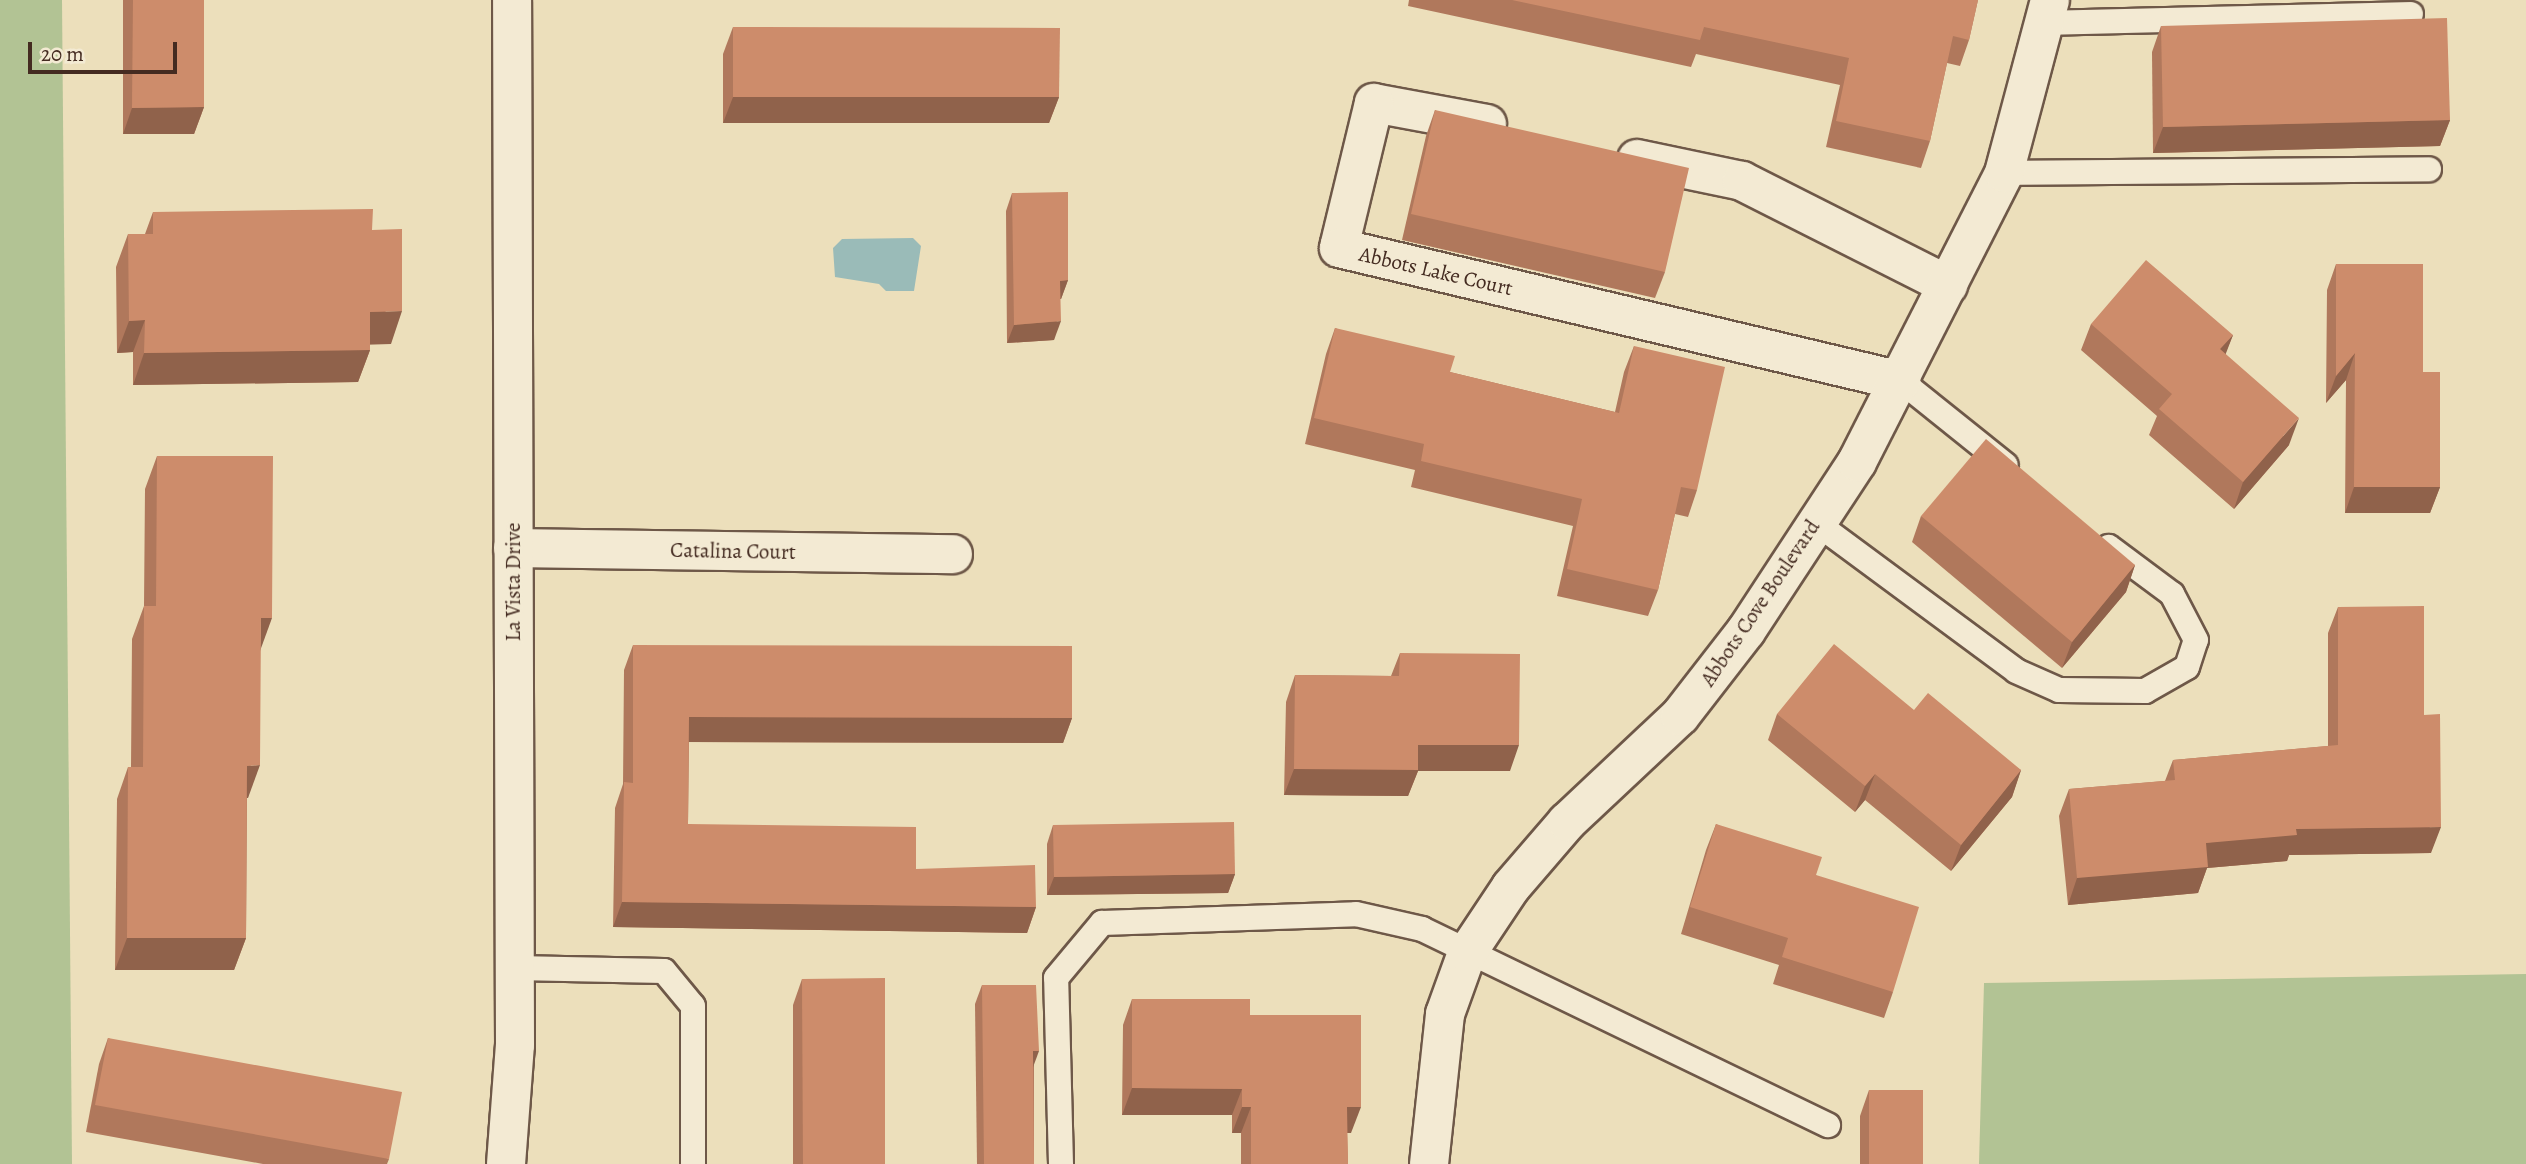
<!DOCTYPE html>
<html>
<head>
<meta charset="utf-8">
<style>
	body { margin:0 }
	#map { position:relative; width:2526px; height:1164px; overflow:hidden; background:#ecdfbb; font-family:Alegreya,serif }
	div>[style] { position:absolute }
	[style*='--x'] { left:calc(var(--x)*1px); top:calc(var(--y)*1px); width:calc(var(--w)*1px); rotate:calc(var(--a)*1deg) }
	.green>* { inset:0; background:#b2c394 }
	.water>* { inset:0; background:#9abbb8 }
	.roads { filter:drop-shadow(2px 0 #6e5848) drop-shadow(-2px 0 #6e5848) drop-shadow(0 2px #6e5848) drop-shadow(0 -2px #6e5848) }
	.service>* { height:24px; margin:-12px; padding:0 12px; transform-origin:12px; border-radius:12px; background:#f3ead3 }
	.minor>* { height:38px; margin:-19px; padding:0 19px; transform-origin:19px; border-radius:19px; background:#f3ead3 }
	.wall>* { inset:0; background:#b0785c }
	.shaded-wall>* { inset:0; background:#90624b }
	.building>* { inset:0; background:#cd8c6b }
	span { translate:-50% -50%; white-space:nowrap; text-align:center; line-height:1.15; -webkit-text-stroke:5px #f3ead3; paint-order:stroke }
	.street-label { font-size:21px; color:#442b21 }
	.scale { position:absolute; left:28px; top:42px; width:149px; height:32px; box-sizing:border-box; border:4px solid #442b21; border-top:0; padding-left:9px; font-size:21px; line-height:24px; white-space:nowrap; color:#442b21; -webkit-text-stroke:5px #f3ead3; paint-order:stroke }
</style>
</head>
<body>
<div id="map">
	<div class="green">
		<div style="clip-path:polygon(0 0,62px 0,72px 1164px,0 1164px)"></div>
		<div style="clip-path:polygon(2526px 974px,2526px 1164px,1979px 1164px,1984px 983px)"></div>
	</div>
	<div class="water">
		<div style="clip-path:polygon(913px 238px,921px 246px,914px 291px,886px 291px,879px 284px,835px 277px,833px 248px,842px 239px)"></div>
	</div>
	<div class="roads">
		<div class="service">
			<div style="--x:2044;--y:23;--w:367;--a:-1.4"></div>
			<div style="--x:2004;--y:173;--w:425;--a:-0.5"></div>
			<div style="--x:1901;--y:381;--w:134;--a:38.7"></div>
			<div style="--x:1815;--y:522;--w:250;--a:36.5"></div>
			<div style="--x:2016;--y:671;--w:47;--a:23.8"></div>
			<div style="--x:2059;--y:690;--w:86;--a:0.7"></div>
			<div style="--x:2145;--y:691;--w:48;--a:-29.7"></div>
			<div style="--x:2187;--y:667;--w:28;--a:-72"></div>
			<div style="--x:2196;--y:640;--w:52;--a:-117.6"></div>
			<div style="--x:2172;--y:594;--w:79;--a:-143.3"></div>
			<div style="--x:515;--y:968;--w:149;--a:1.2"></div>
			<div style="--x:664;--y:971;--w:45;--a:50.4"></div>
			<div style="--x:693;--y:1006;--w:158;--a:90"></div>
			<div style="--x:1061;--y:1164;--w:186;--a:-91.5"></div>
			<div style="--x:1056;--y:978;--w:72;--a:-50.1"></div>
			<div style="--x:1102;--y:923;--w:254;--a:-2"></div>
			<div style="--x:1356;--y:914;--w:68;--a:12.8"></div>
			<div style="--x:1422;--y:929;--w:451;--a:25.8"></div>
		</div>
		<div class="minor">
			<div style="--x:1487;--y:124;--w:115;--a:-169.5"></div>
			<div style="--x:1374;--y:103;--w:149;--a:103.6"></div>
			<div style="--x:1339;--y:248;--w:578;--a:13.31"></div>
			<div style="--x:1637;--y:159;--w:107;--a:11.8"></div>
			<div style="--x:1742;--y:181;--w:231;--a:26.8"></div>
			<div style="--x:513;--y:548;--w:440;--a:0.8"></div>
			<div style="--x:506;--y:1164;--w:119;--a:-85.7"></div>
			<div style="--x:515;--y:1045;--w:1045;--a:-90.16"></div>
			<div style="--x:1429;--y:1164;--w:151;--a:-83.9"></div>
			<div style="--x:1445;--y:1014;--w:65;--a:-70.2"></div>
			<div style="--x:1467;--y:953;--w:79;--a:-56.3"></div>
			<div style="--x:1511;--y:887;--w:86;--a:-49.3"></div>
			<div style="--x:1567;--y:822;--w:155;--a:-43.2"></div>
			<div style="--x:1680;--y:716;--w:108;--a:-52.2"></div>
			<div style="--x:1746;--y:631;--w:202;--a:-56.7"></div>
			<div style="--x:1857;--y:462;--w:324;--a:-63"></div>
			<div style="--x:2004;--y:173;--w:179;--a:-75.1"></div>
		</div>
	</div>
	<div class="wall">
		<div style="clip-path:polygon(123px 0,204px 0,204px 107px,194px 134px,123px 134px)"></div>
		<div style="clip-path:polygon(1409px 0,1978px 0,1969px 40px,1960px 66px,1947px 63px,1930px 141px,1921px 168px,1826px 147px,1840px 85px,1696px 54px,1691px 67px,1408px 6px)"></div>
		<div style="clip-path:polygon(2161px 26px,2450px 120px,2440px 146px,2153px 153px,2152px 52px)"></div>
		<div style="clip-path:polygon(733px 27px,1059px 97px,1049px 123px,723px 123px,723px 54px)"></div>
		<div style="clip-path:polygon(1435px 110px,1665px 272px,1655px 298px,1402px 240px,1426px 136px)"></div>
		<div style="clip-path:polygon(1012px 193px,1068px 280px,1061px 299px,1060px 299px,1054px 340px,1007px 343px,1006px 211px)"></div>
		<div style="clip-path:polygon(153px 212px,372px 230px,391px 344px,370px 344px,370px 350px,358px 382px,133px 385px,133px 352px,117px 353px,116px 267px,128px 234px,145px 234px)"></div>
		<div style="clip-path:polygon(2336px 264px,2423px 372px,2440px 487px,2430px 513px,2345px 513px,2346px 380px,2326px 403px,2327px 290px)"></div>
		<div style="clip-path:polygon(2091px 324px,2233px 335px,2225px 354px,2289px 445px,2234px 509px,2149px 435px,2157px 416px,2081px 350px)"></div>
		<div style="clip-path:polygon(1335px 328px,1450px 372px,1615px 412px,1624px 372px,1634px 346px,1697px 490px,1688px 517px,1675px 514px,1658px 590px,1648px 616px,1557px 596px,1573px 526px,1411px 487px,1415px 470px,1305px 444px,1326px 354px)"></div>
		<div style="clip-path:polygon(157px 456px,260px 650px,248px 798px,247px 798px,246px 938px,234px 970px,115px 970px,117px 799px,128px 767px,131px 767px,132px 639px,144px 606px,145px 489px)"></div>
		<div style="clip-path:polygon(1921px 516px,2135px 565px,2126px 592px,2062px 668px,1912px 542px)"></div>
		<div style="clip-path:polygon(2338px 607px,2424px 715px,2431px 853px,2289px 855px,2287px 861px,2207px 868px,2198px 893px,2068px 905px,2059px 816px,2069px 789px,2165px 781px,2173px 760px,2328px 746px,2328px 633px)"></div>
		<div style="clip-path:polygon(633px 645px,1072px 718px,1063px 743px,689px 742px,688px 824px,916px 869px,1036px 907px,1027px 933px,613px 927px,615px 808px,623px 784px,624px 670px)"></div>
		<div style="clip-path:polygon(1400px 653px,1510px 771px,1418px 771px,1408px 796px,1284px 795px,1286px 702px,1295px 675px,1391px 676px)"></div>
		<div style="clip-path:polygon(1914px 710px,2021px 770px,2012px 797px,1951px 871px,1865px 800px,1855px 812px,1768px 740px,1777px 714px)"></div>
		<div style="clip-path:polygon(1716px 824px,1816px 875px,1893px 992px,1884px 1018px,1773px 984px,1779px 965px,1681px 934px,1706px 850px)"></div>
		<div style="clip-path:polygon(1053px 825px,1235px 874px,1228px 893px,1047px 895px,1047px 844px)"></div>
		<div style="clip-path:polygon(802px 979px,885px 1164px,793px 1164px,793px 1005px)"></div>
		<div style="clip-path:polygon(982px 985px,1034px 1065px,1034px 1164px,977px 1164px,975px 1004px)"></div>
		<div style="clip-path:polygon(1132px 999px,1250px 1015px,1351px 1133px,1347px 1133px,1348px 1164px,1241px 1164px,1241px 1133px,1232px 1133px,1232px 1115px,1122px 1115px,1123px 1025px)"></div>
		<div style="clip-path:polygon(108px 1038px,389px 1159px,387px 1164px,263px 1164px,86px 1132px,99px 1064px)"></div>
		<div style="clip-path:polygon(1869px 1090px,1923px 1164px,1860px 1164px,1860px 1116px)"></div>
	</div>
	<div class="shaded-wall">
		<div style="clip-path:polygon(733px 97px,1059px 97px,1049px 123px,723px 123px)"></div>
		<div style="clip-path:polygon(204px 107px,194px 134px,123px 134px,132px 108px)"></div>
		<div style="clip-path:polygon(2450px 120px,2440px 146px,2153px 153px,2163px 127px)"></div>
		<div style="clip-path:polygon(1068px 280px,1061px 299px,1053px 299px,1060px 281px)"></div>
		<div style="clip-path:polygon(402px 311px,391px 344px,358px 345px,370px 312px)"></div>
		<div style="clip-path:polygon(145px 320px,133px 352px,117px 353px,129px 321px)"></div>
		<div style="clip-path:polygon(1061px 321px,1054px 340px,1007px 343px,1014px 325px)"></div>
		<div style="clip-path:polygon(2233px 335px,2223px 361px,2220px 349px)"></div>
		<div style="clip-path:polygon(370px 350px,358px 382px,133px 385px,144px 353px)"></div>
		<div style="clip-path:polygon(2355px 353px,2346px 380px,2326px 403px,2336px 376px)"></div>
		<div style="clip-path:polygon(2299px 418px,2289px 445px,2234px 509px,2243px 482px)"></div>
		<div style="clip-path:polygon(2354px 487px,2440px 487px,2430px 513px,2345px 513px)"></div>
		<div style="clip-path:polygon(2135px 565px,2126px 592px,2062px 668px,2072px 642px)"></div>
		<div style="clip-path:polygon(261px 618px,272px 618px,260px 651px)"></div>
		<div style="clip-path:polygon(689px 717px,1072px 718px,1063px 743px,680px 742px)"></div>
		<div style="clip-path:polygon(1418px 745px,1519px 745px,1510px 771px,1418px 771px,1408px 796px,1284px 795px,1294px 769px)"></div>
		<div style="clip-path:polygon(260px 765px,248px 798px,235px 798px,247px 766px)"></div>
		<div style="clip-path:polygon(2021px 770px,2012px 797px,1951px 871px,1961px 845px)"></div>
		<div style="clip-path:polygon(1875px 774px,1865px 800px,1855px 812px,1865px 786px)"></div>
		<div style="clip-path:polygon(2441px 827px,2431px 853px,2289px 855px,2287px 861px,2207px 868px,2198px 893px,2068px 905px,2077px 878px,2206px 843px,2296px 829px)"></div>
		<div style="clip-path:polygon(1235px 874px,1228px 893px,1047px 895px,1054px 877px)"></div>
		<div style="clip-path:polygon(622px 902px,1036px 907px,1027px 933px,613px 927px)"></div>
		<div style="clip-path:polygon(127px 938px,246px 938px,234px 970px,115px 970px)"></div>
		<div style="clip-path:polygon(1033px 1051px,1039px 1051px,1032px 1070px)"></div>
		<div style="clip-path:polygon(1132px 1088px,1242px 1089px,1232px 1115px,1122px 1115px)"></div>
		<div style="clip-path:polygon(1242px 1107px,1251px 1107px,1241px 1133px,1232px 1133px)"></div>
		<div style="clip-path:polygon(1347px 1107px,1361px 1107px,1351px 1133px,1337px 1133px)"></div>
	</div>
	<div class="building">
		<div style="clip-path:polygon(133px 0,204px 0,204px 107px,132px 108px)"></div>
		<div style="clip-path:polygon(1512px 0,1978px 0,1969px 40px,1953px 36px,1930px 141px,1836px 121px,1849px 58px,1704px 27px,1700px 40px)"></div>
		<div style="clip-path:polygon(2447px 18px,2450px 120px,2163px 127px,2161px 26px)"></div>
		<div style="clip-path:polygon(733px 27px,1060px 28px,1059px 97px,733px 97px)"></div>
		<div style="clip-path:polygon(1435px 110px,1689px 168px,1665px 272px,1411px 214px)"></div>
		<div style="clip-path:polygon(1068px 192px,1068px 280px,1060px 281px,1061px 321px,1014px 325px,1012px 193px)"></div>
		<div style="clip-path:polygon(373px 209px,372px 230px,402px 229px,402px 311px,370px 312px,370px 350px,144px 353px,145px 320px,129px 321px,128px 234px,153px 234px,153px 212px)"></div>
		<div style="clip-path:polygon(2146px 260px,2233px 335px,2220px 349px,2299px 418px,2243px 482px,2159px 409px,2172px 394px,2091px 324px)"></div>
		<div style="clip-path:polygon(2336px 264px,2423px 264px,2423px 372px,2440px 372px,2440px 487px,2354px 487px,2355px 353px,2336px 376px)"></div>
		<div style="clip-path:polygon(1335px 328px,1455px 356px,1450px 372px,1619px 413px,1634px 346px,1725px 367px,1697px 490px,1681px 487px,1658px 590px,1567px 569px,1582px 499px,1421px 461px,1424px 444px,1314px 418px)"></div>
		<div style="clip-path:polygon(1986px 439px,2135px 565px,2072px 642px,1921px 516px)"></div>
		<div style="clip-path:polygon(157px 456px,273px 456px,272px 618px,261px 618px,260px 765px,247px 766px,246px 938px,127px 938px,128px 767px,143px 767px,144px 606px,156px 606px)"></div>
		<div style="clip-path:polygon(2424px 606px,2424px 715px,2440px 714px,2441px 827px,2296px 829px,2297px 835px,2206px 843px,2208px 867px,2077px 878px,2069px 789px,2175px 780px,2173px 760px,2338px 745px,2338px 607px)"></div>
		<div style="clip-path:polygon(1834px 644px,1914px 710px,1928px 693px,2021px 770px,1961px 845px,1875px 774px,1865px 786px,1777px 714px)"></div>
		<div style="clip-path:polygon(633px 645px,1072px 646px,1072px 718px,689px 717px,688px 824px,916px 827px,916px 869px,1035px 865px,1036px 907px,622px 902px,624px 782px,633px 783px)"></div>
		<div style="clip-path:polygon(1400px 653px,1520px 654px,1519px 745px,1418px 745px,1418px 770px,1294px 769px,1295px 675px,1399px 676px)"></div>
		<div style="clip-path:polygon(1234px 822px,1235px 874px,1054px 877px,1053px 825px)"></div>
		<div style="clip-path:polygon(1716px 824px,1822px 857px,1816px 875px,1919px 907px,1893px 992px,1782px 957px,1788px 938px,1690px 907px)"></div>
		<div style="clip-path:polygon(885px 978px,885px 1164px,803px 1164px,802px 979px)"></div>
		<div style="clip-path:polygon(982px 985px,1036px 985px,1039px 1051px,1033px 1051px,1034px 1164px,984px 1164px)"></div>
		<div style="clip-path:polygon(1132px 999px,1250px 999px,1250px 1015px,1361px 1015px,1361px 1107px,1347px 1107px,1348px 1164px,1251px 1164px,1251px 1107px,1242px 1107px,1242px 1089px,1132px 1088px)"></div>
		<div style="clip-path:polygon(108px 1038px,402px 1092px,389px 1159px,95px 1105px)"></div>
		<div style="clip-path:polygon(1869px 1090px,1923px 1090px,1923px 1164px,1869px 1164px)"></div>
	</div>
	<div class="street-label">
		<span style="left:1436px;top:271px;rotate:13deg">Abbots Lake Court</span>
		<span style="left:733px;top:551px;rotate:1deg">Catalina Court</span>
		<span style="left:513px;top:582px;rotate:-90deg">La Vista Drive</span>
		<span style="left:1760px;top:603px;rotate:-56deg">Abbots Cove Boulevard</span>
	</div>
	<div class="scale">20 m</div>
</div>
</body>
</html>
